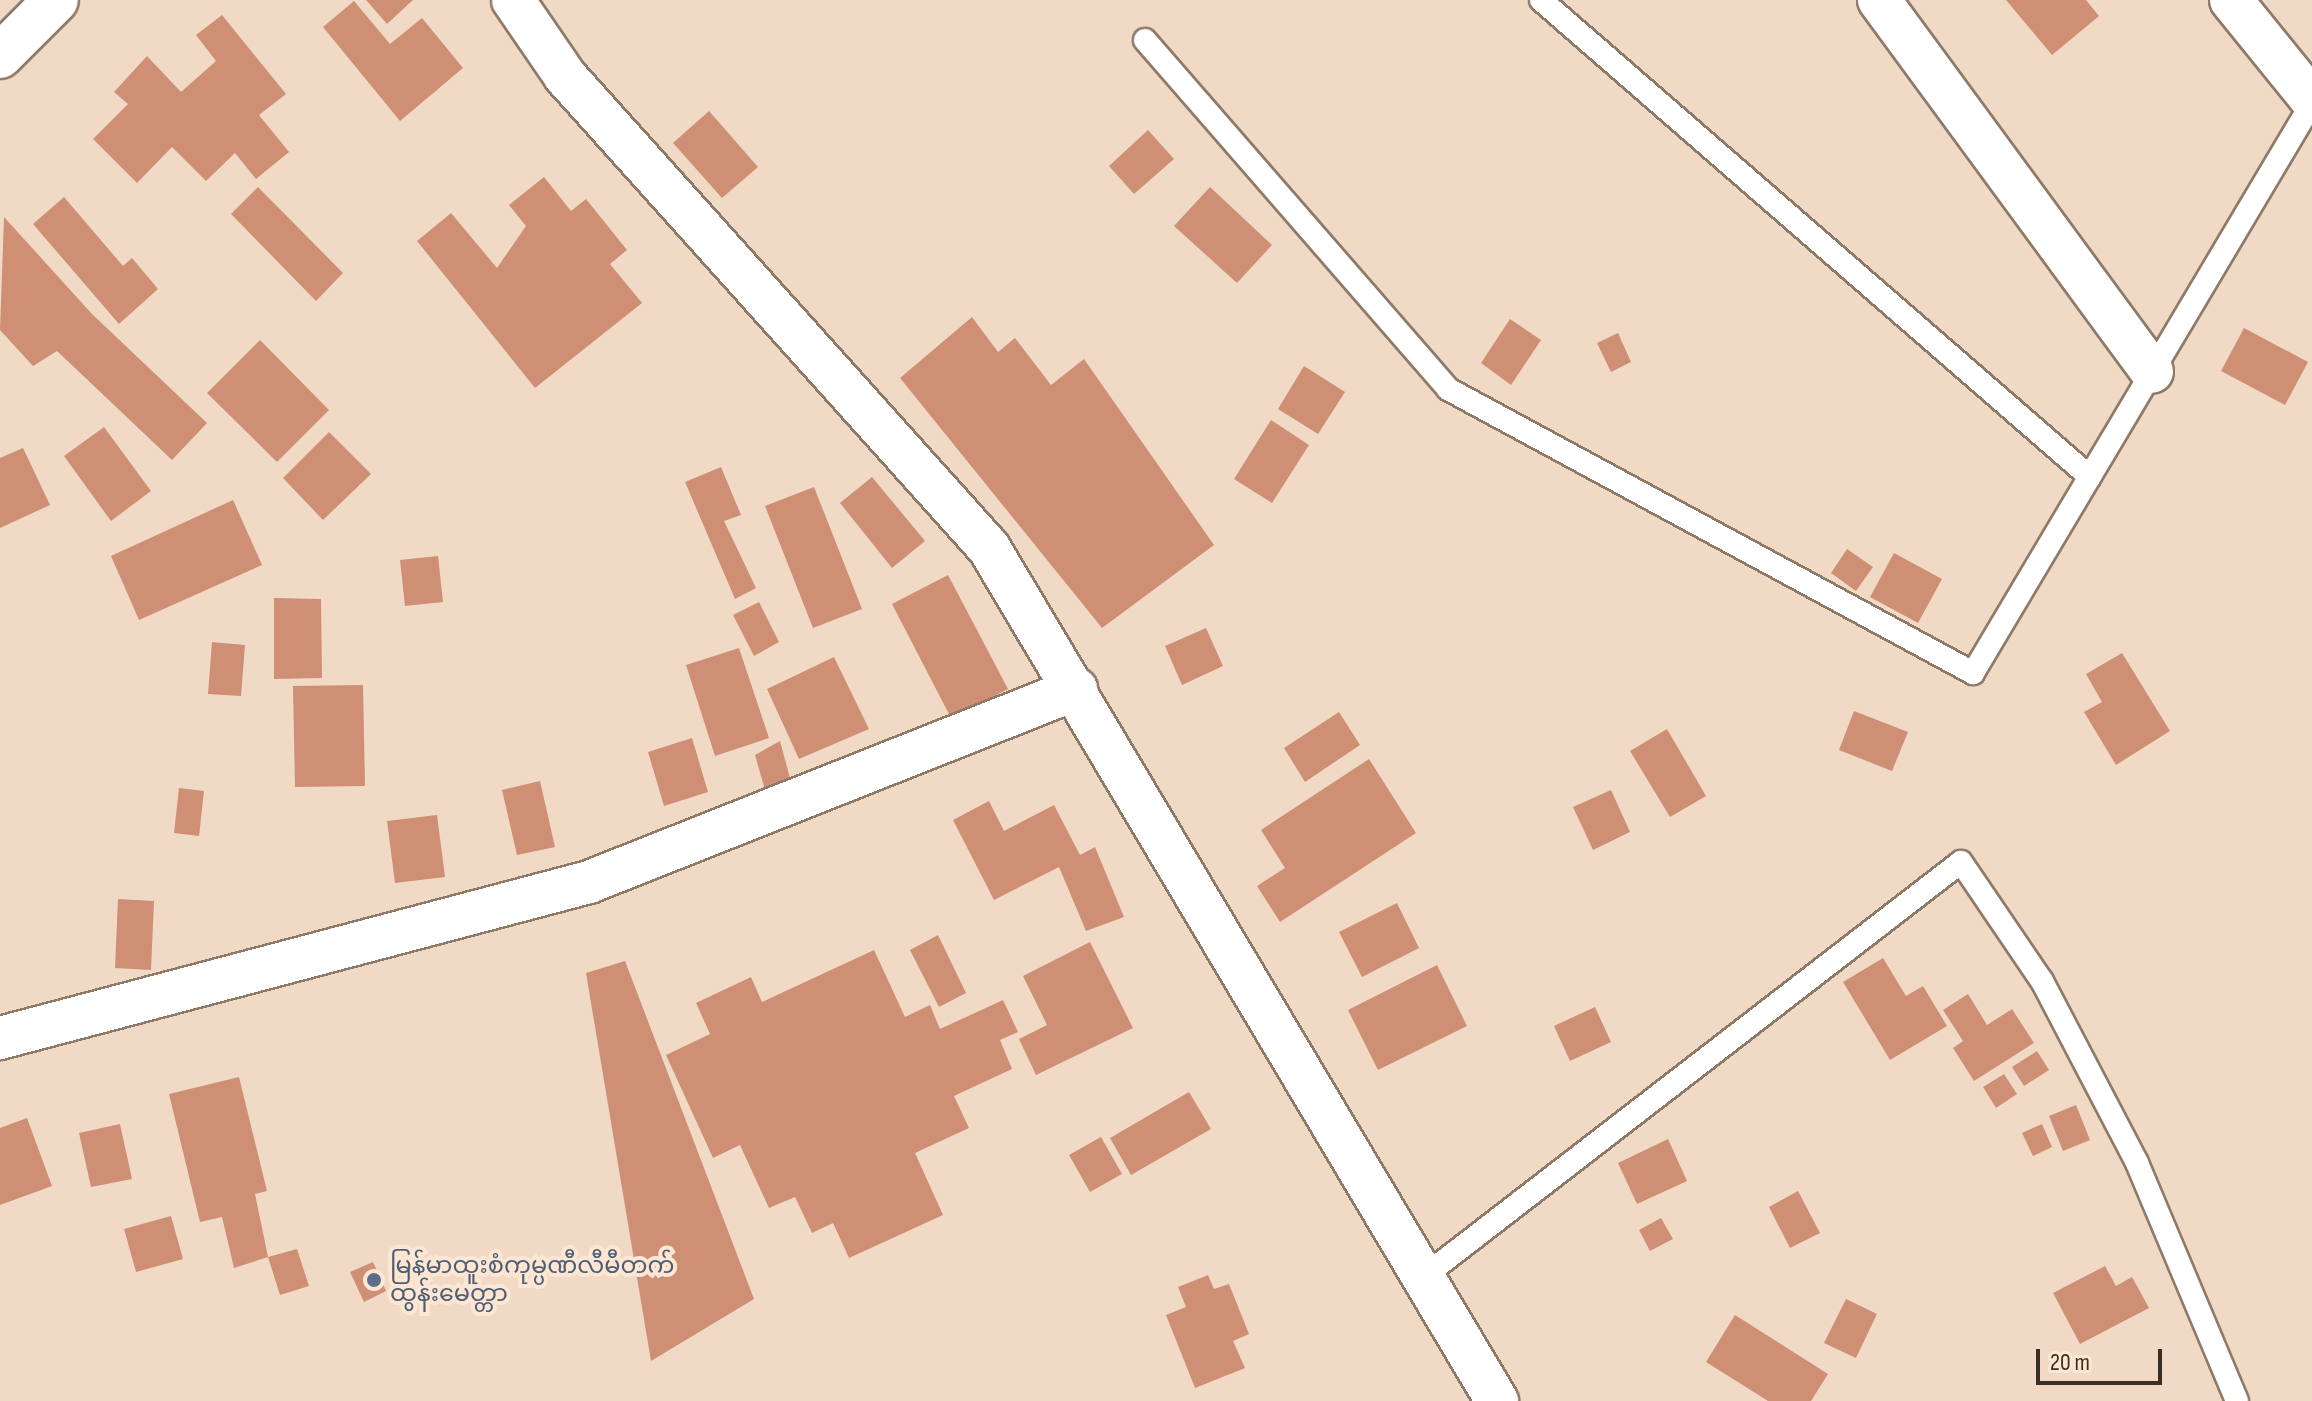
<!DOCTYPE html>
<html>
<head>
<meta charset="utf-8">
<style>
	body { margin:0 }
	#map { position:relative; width:2312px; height:1401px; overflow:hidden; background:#f1dac5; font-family:"Sofia Sans Condensed","Noto Sans Myanmar",sans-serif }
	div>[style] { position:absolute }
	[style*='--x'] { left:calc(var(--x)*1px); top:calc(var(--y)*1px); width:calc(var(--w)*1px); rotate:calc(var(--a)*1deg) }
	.building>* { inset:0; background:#ce8f75 }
	.roads { filter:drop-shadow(2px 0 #8f7a68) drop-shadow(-2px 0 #8f7a68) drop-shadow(0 2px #8f7a68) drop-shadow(0 -2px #8f7a68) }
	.service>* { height:22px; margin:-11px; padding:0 11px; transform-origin:11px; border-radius:11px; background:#fff }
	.minor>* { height:42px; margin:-21px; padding:0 21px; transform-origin:21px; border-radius:21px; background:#fff }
	.trunk>* { height:44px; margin:-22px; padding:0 22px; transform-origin:22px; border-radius:22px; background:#fff }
	.dots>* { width:22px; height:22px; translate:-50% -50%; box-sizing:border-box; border:4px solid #fee7d2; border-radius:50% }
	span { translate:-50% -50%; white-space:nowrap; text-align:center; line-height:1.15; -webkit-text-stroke:8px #fee7d2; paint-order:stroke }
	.service-label { font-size:24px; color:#4e5e75 }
	.left { translate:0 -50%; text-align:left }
	.scale { position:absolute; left:2036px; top:1349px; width:126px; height:36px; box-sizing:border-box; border:4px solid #382f27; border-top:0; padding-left:10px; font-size:24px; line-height:28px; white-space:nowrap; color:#382f27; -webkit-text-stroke:6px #fee7d2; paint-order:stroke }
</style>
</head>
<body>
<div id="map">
	<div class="building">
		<div style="clip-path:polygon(366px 0,413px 0,387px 24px)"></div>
		<div style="clip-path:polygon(2006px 0,2086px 0,2099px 16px,2052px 55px)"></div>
		<div style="clip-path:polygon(354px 1px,390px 44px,422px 18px,463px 68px,400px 121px,323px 27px)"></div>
		<div style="clip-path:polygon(222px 15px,286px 94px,259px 115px,289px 152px,256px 179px,235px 153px,206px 181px,172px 147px,137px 183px,93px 139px,128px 104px,114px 92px,147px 56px,181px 92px,216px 61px,196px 35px)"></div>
		<div style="clip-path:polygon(709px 111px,758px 167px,722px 198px,673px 143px)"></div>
		<div style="clip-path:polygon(1148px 130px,1174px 159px,1134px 194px,1109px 166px)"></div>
		<div style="clip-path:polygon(544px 177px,571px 211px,586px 199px,627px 250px,610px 264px,642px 303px,535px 388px,417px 241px,451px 213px,497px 268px,526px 226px,509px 205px)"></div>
		<div style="clip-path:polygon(258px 187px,343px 273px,316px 301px,231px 214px)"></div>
		<div style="clip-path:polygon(1210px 187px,1272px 245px,1237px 283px,1174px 226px)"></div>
		<div style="clip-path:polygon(64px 197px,123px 266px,132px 258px,158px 289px,119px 324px,33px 224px)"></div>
		<div style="clip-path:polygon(4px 217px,92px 314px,207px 423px,172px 460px,57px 351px,33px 366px,0 330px)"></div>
		<div style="clip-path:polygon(972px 317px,998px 352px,1015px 338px,1051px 385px,1084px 359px,1214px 545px,1102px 628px,900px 378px)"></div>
		<div style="clip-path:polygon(1510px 319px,1541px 340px,1511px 385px,1481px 363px)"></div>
		<div style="clip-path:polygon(2244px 328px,2308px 362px,2285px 405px,2221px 371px)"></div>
		<div style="clip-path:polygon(1618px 333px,1631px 362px,1611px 372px,1597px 343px)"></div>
		<div style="clip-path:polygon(260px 340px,329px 410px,277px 462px,207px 393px)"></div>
		<div style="clip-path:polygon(1304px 366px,1345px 392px,1318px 434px,1278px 409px)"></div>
		<div style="clip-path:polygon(1271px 420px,1309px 445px,1272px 503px,1234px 479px)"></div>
		<div style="clip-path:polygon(104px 427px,151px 491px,111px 521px,64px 456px)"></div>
		<div style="clip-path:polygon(329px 432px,371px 474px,323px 520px,283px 478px)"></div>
		<div style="clip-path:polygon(23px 448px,50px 505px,0 528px,0 458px)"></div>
		<div style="clip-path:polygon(721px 467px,741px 515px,724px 521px,756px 588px,735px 599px,685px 482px)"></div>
		<div style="clip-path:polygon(872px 477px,925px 541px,892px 568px,840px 503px)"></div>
		<div style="clip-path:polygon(814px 487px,862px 609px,813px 628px,765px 506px)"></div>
		<div style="clip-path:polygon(233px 500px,262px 565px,139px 620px,111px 556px)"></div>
		<div style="clip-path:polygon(1847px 549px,1873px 567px,1856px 591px,1831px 573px)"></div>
		<div style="clip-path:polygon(1894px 553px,1942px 579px,1918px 623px,1870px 597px)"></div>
		<div style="clip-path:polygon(438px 556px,443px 602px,405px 606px,400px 560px)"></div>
		<div style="clip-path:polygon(948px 575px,1008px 689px,951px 718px,892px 604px)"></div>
		<div style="clip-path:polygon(274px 598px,321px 599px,322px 678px,274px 679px)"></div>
		<div style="clip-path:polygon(759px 602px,779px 642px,754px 656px,733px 615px)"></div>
		<div style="clip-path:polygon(1206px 628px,1223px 666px,1182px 685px,1165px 646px)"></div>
		<div style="clip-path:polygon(212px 642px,245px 645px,241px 696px,208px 694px)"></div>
		<div style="clip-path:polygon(739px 648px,769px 738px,715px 756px,686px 665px)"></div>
		<div style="clip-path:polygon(2122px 653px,2170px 731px,2116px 765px,2084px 712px,2102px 702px,2086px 674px)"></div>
		<div style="clip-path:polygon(834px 657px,869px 729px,799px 759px,767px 689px)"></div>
		<div style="clip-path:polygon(363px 685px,365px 786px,295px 787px,293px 686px)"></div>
		<div style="clip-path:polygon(1854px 711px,1908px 732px,1892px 771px,1839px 750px)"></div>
		<div style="clip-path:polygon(1339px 712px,1360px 745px,1305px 782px,1284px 748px)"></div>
		<div style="clip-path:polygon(1667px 729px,1706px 796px,1670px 817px,1630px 751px)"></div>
		<div style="clip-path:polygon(692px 738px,708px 792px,664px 806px,648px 752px)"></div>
		<div style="clip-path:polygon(780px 741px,791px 782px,765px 790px,755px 755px)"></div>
		<div style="clip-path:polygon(1369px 759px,1416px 833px,1280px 922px,1257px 886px,1285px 868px,1261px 830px)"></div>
		<div style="clip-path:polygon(540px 781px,555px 847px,517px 855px,502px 790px)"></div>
		<div style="clip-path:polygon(179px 788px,204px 791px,199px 836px,174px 833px)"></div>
		<div style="clip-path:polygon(1611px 790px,1630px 832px,1593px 850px,1573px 807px)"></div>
		<div style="clip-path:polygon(989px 801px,1004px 831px,1054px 805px,1080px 855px,1095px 847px,1124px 917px,1086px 931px,1059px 867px,994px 900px,953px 820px)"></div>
		<div style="clip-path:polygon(437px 815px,445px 877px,395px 883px,387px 821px)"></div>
		<div style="clip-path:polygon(118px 899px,154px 901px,151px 970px,115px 968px)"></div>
		<div style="clip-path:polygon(1397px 903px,1419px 948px,1362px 977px,1339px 932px)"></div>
		<div style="clip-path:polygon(938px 935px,966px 993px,939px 1007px,910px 950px)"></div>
		<div style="clip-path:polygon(1090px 942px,1133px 1028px,1036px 1075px,1019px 1039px,1047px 1025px,1023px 976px)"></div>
		<div style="clip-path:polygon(874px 950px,905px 1017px,930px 1005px,940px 1029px,1003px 1000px,1018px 1032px,1000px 1040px,1012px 1069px,954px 1096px,969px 1128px,915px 1153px,943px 1215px,849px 1258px,833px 1223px,812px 1233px,795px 1197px,769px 1208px,740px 1145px,713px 1158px,666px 1055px,710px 1034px,696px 1003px,751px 977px,762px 1002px)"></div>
		<div style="clip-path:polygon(1883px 958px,1906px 996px,1923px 986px,1947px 1026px,1890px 1060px,1843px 982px)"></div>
		<div style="clip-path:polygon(625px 961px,754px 1299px,651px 1361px,586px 973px)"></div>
		<div style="clip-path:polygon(1437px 965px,1467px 1026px,1378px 1070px,1348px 1010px)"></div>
		<div style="clip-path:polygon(1968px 994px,1987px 1025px,2012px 1009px,2034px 1043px,1974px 1081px,1953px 1048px,1963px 1041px,1943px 1010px)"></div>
		<div style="clip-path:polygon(1595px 1007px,1611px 1042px,1570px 1061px,1554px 1026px)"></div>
		<div style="clip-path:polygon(2037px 1051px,2049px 1070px,2024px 1086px,2012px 1067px)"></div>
		<div style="clip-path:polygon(2004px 1074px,2017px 1094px,1996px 1108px,1983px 1087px)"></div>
		<div style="clip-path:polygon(239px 1077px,267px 1191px,255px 1194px,268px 1257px,234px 1268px,222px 1217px,200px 1222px,169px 1094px)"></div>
		<div style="clip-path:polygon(1189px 1092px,1211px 1129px,1131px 1175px,1110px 1138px)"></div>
		<div style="clip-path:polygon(2076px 1105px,2090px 1140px,2063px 1151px,2049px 1116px)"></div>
		<div style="clip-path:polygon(27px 1118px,52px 1186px,0 1205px,0 1128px)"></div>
		<div style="clip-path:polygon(120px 1124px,132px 1179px,91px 1187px,79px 1133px)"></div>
		<div style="clip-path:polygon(2042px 1124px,2052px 1147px,2033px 1156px,2022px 1133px)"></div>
		<div style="clip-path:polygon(1101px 1137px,1122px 1174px,1090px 1192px,1069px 1155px)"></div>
		<div style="clip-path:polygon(1668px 1139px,1687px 1181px,1637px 1204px,1618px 1163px)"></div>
		<div style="clip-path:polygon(1798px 1191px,1820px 1233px,1790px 1248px,1769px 1207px)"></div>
		<div style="clip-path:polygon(171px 1216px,183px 1259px,136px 1272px,124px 1229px)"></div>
		<div style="clip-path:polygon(1661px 1218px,1673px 1239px,1650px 1251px,1639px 1230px)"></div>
		<div style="clip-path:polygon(297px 1249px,309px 1286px,280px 1295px,268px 1257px)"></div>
		<div style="clip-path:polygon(373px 1262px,386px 1291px,364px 1302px,350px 1272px)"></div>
		<div style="clip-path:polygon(2105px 1266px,2116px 1286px,2132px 1277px,2149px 1308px,2080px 1344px,2053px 1293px)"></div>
		<div style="clip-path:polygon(1208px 1275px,1214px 1289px,1229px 1284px,1249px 1334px,1233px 1341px,1245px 1368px,1195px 1388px,1166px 1315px,1186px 1307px,1178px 1287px)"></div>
		<div style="clip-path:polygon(1846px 1299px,1877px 1314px,1856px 1358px,1824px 1343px)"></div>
		<div style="clip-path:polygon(1735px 1315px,1828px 1374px,1811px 1401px,1768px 1401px,1706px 1362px)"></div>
	</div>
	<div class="roads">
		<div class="service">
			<div style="--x:1541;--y:0;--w:727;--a:40.99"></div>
			<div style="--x:1145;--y:40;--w:462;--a:49"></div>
			<div style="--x:1448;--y:389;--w:597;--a:28.41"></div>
			<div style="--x:1973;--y:673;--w:663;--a:-59.26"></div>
			<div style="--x:1423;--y:1277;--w:679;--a:-37.65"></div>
			<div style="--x:1961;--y:862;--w:144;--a:55.8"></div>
			<div style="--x:2042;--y:981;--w:205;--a:62.4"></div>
			<div style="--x:2137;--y:1163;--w:258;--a:67.2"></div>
		</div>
		<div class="minor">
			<div style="--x:513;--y:0;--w:92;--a:55.6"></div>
			<div style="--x:565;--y:76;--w:634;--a:48.07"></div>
			<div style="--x:989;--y:548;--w:993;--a:59.22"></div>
			<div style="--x:1879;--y:0;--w:461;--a:53.7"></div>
			<div style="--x:2231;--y:0;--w:129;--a:51"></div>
			<div style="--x:0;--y:1038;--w:609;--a:-14.83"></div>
			<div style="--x:589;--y:882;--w:524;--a:-21.62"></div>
		</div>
		<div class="trunk">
			<div style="--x:0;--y:56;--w:79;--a:-45"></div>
		</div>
	</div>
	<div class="dots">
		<div style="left:374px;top:1280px;background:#5c6f8a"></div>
	</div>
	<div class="service-label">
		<span class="left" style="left:390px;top:1280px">မြန်မာထူးစံကုမ္ပဏီလီမီတက်<br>ထွန်းမေတ္တာ</span>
	</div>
	<div class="scale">20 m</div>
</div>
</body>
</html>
